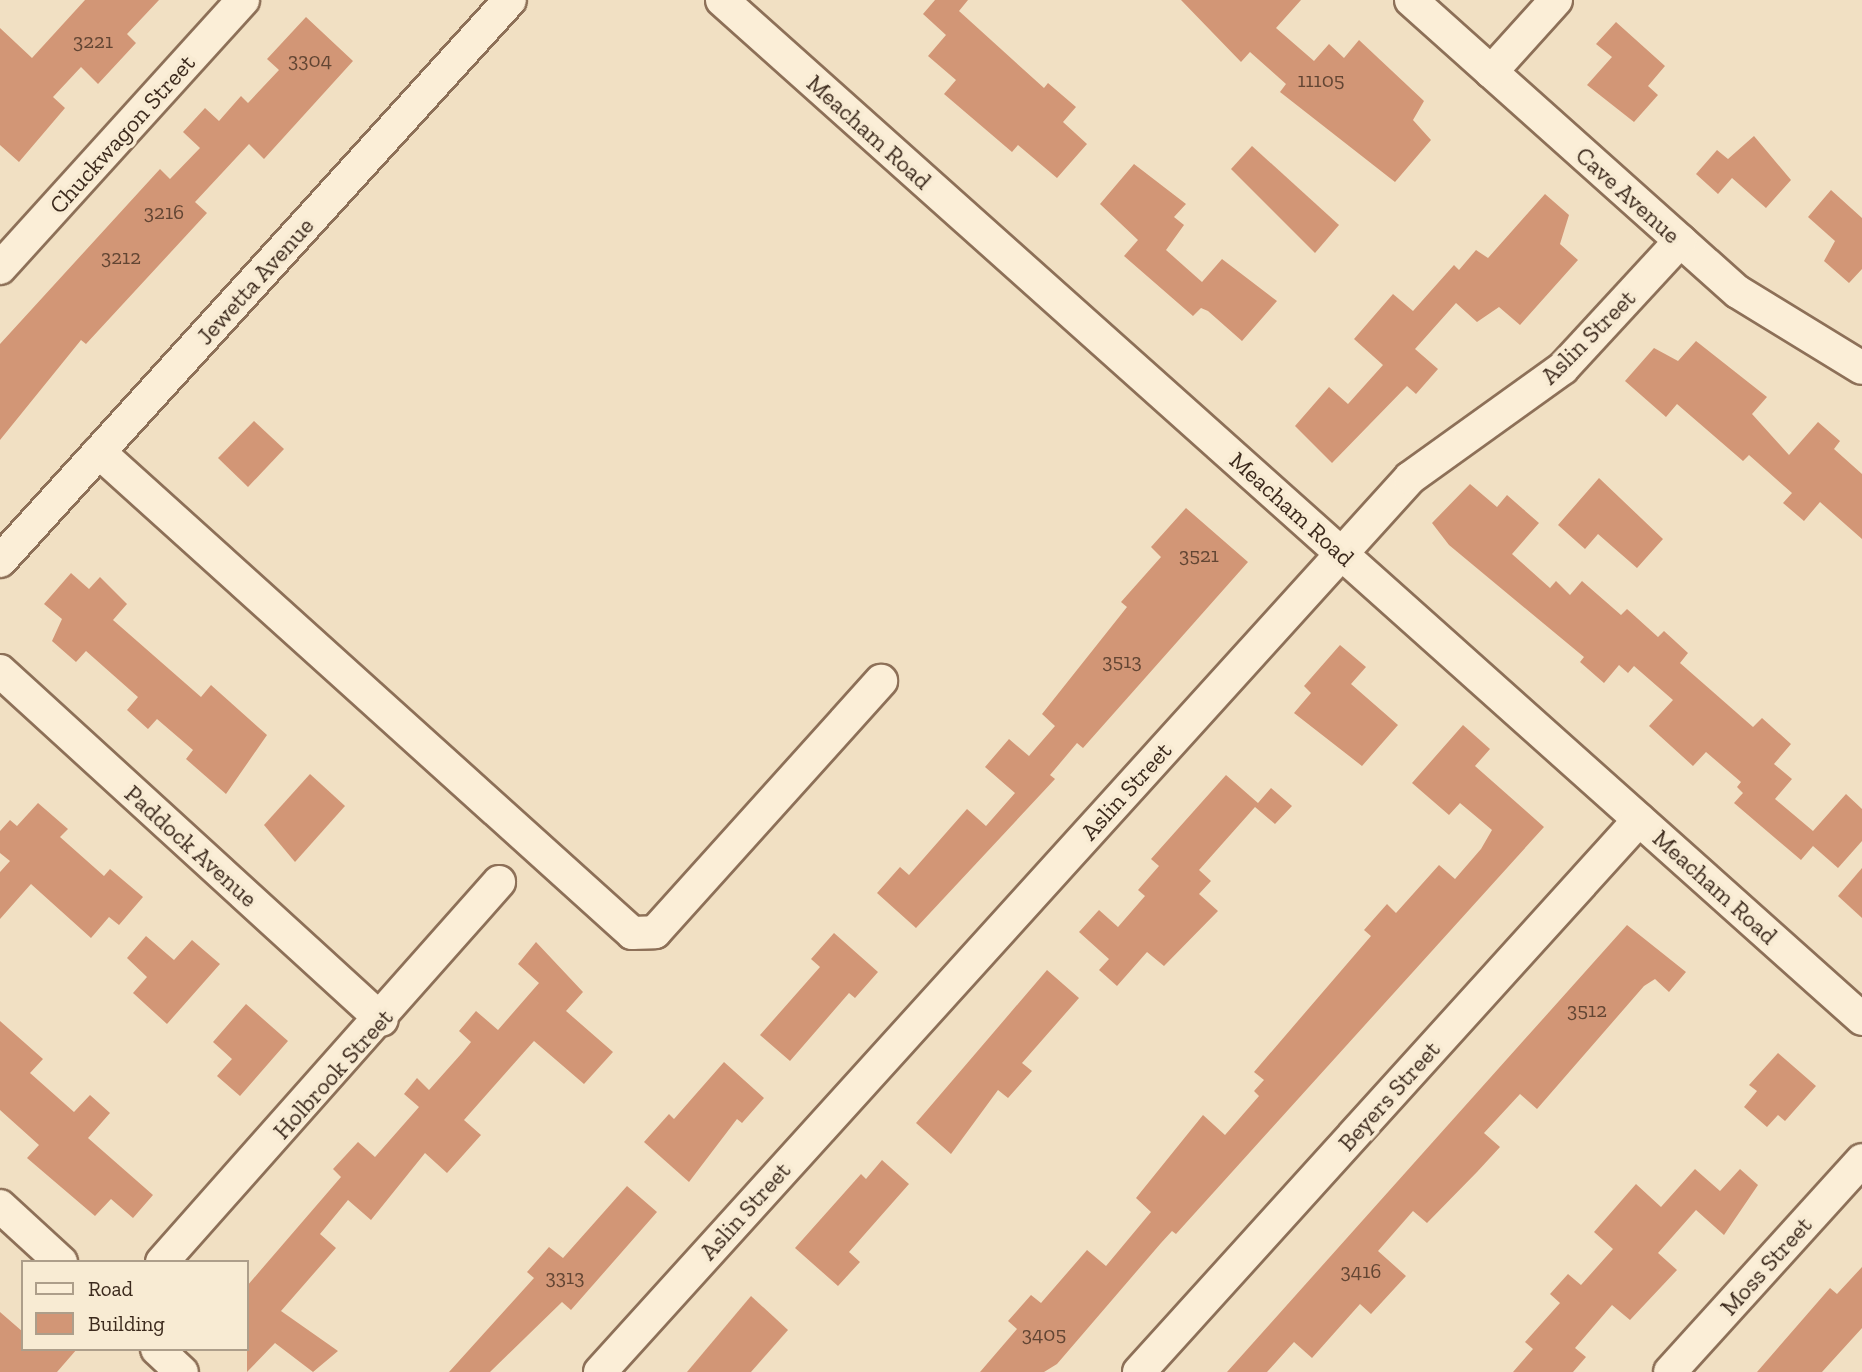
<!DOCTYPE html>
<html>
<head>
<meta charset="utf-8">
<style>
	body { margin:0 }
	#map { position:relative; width:1862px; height:1372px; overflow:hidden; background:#f1e0c3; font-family:"Zilla Slab",serif }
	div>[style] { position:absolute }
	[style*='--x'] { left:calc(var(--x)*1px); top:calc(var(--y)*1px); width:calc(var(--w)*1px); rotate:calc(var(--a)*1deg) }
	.building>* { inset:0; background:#d29676 }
	.roads { filter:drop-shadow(2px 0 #8d7058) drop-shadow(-2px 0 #8d7058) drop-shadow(0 2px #8d7058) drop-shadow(0 -2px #8d7058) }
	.minor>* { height:32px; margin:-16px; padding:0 16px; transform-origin:16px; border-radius:16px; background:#fbeed7 }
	span { translate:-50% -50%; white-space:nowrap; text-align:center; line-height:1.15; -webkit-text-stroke:7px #f8ebd3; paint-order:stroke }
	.number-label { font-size:21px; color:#624533 }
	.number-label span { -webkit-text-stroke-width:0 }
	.street-label { font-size:24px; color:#3c2a1d }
	.legend { position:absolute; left:21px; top:1260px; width:228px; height:91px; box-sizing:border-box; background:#f8ebd3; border:2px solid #ad9e8a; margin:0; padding:9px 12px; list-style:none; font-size:21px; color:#3c2a1d }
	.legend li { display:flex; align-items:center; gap:14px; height:35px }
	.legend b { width:35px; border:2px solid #ad9e8a }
</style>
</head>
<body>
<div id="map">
	<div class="building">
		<div style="clip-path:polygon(85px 0,159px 0,127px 34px,136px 43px,98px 84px,81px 67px,53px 97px,65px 108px,19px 162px,0 145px,0 28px,32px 58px)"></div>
		<div style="clip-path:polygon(935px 0,968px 0,959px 11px,1044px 88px,1048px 83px,1076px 107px,1063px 122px,1087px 144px,1057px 178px,1018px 145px,1012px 152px,944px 94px,956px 80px,928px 56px,946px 35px,923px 14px)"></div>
		<div style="clip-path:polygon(1181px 0,1301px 0,1276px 28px,1314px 61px,1329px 44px,1344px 58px,1359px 40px,1424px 101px,1413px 120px,1431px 140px,1395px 182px,1280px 92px,1286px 84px,1250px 52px,1241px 62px)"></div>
		<div style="clip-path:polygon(306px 17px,353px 61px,264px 159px,249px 144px,195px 202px,207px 213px,86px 344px,81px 340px,0 440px,0 344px,160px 169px,170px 179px,200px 148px,183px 132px,205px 108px,219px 121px,241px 96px,248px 103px,279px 70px,267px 59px)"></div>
		<div style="clip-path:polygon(1616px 22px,1665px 66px,1648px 86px,1658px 95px,1634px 122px,1587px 85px,1612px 57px,1596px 44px)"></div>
		<div style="clip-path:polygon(1754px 136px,1791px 180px,1766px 208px,1732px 178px,1718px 194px,1696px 174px,1717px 150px,1728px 159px)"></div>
		<div style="clip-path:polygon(1252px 146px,1339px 225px,1315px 253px,1231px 169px)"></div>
		<div style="clip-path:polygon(1134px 164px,1186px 204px,1174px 217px,1184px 225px,1166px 250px,1202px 282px,1222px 259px,1277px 301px,1242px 341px,1208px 311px,1201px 308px,1193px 316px,1124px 256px,1138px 240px,1100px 204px)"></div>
		<div style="clip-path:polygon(1831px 190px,1862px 218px,1862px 269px,1849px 283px,1824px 261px,1835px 241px,1808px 217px)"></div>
		<div style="clip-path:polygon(1545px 194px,1569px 215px,1560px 244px,1578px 260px,1520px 325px,1499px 307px,1477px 322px,1456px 303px,1415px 349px,1438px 369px,1416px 394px,1407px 386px,1332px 463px,1295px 426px,1329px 387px,1348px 404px,1383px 365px,1354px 339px,1393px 294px,1413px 311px,1454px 265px,1459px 270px,1476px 250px,1488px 258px)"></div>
		<div style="clip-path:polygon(1696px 341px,1767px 397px,1752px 414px,1789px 455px,1818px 422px,1840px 441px,1834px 449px,1862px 474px,1862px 539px,1820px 502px,1804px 521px,1783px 503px,1792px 493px,1749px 455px,1743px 461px,1677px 404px,1666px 417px,1625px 381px,1654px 348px,1678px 361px)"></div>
		<div style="clip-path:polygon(254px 421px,284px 449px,248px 487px,218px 458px)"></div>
		<div style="clip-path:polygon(1599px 478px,1663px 539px,1637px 568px,1598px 534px,1585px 549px,1558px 525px)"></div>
		<div style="clip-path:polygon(1470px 484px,1497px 507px,1507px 495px,1539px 523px,1512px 554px,1550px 588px,1556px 581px,1570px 595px,1582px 581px,1621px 615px,1627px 609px,1658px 637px,1664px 631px,1688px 653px,1680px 663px,1753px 727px,1762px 718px,1791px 744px,1774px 764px,1792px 779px,1775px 799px,1813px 831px,1846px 794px,1862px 809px,1862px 841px,1838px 868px,1813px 846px,1801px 860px,1734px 803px,1743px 793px,1737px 787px,1741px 782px,1706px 752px,1693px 766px,1649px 726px,1673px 700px,1634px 666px,1628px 673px,1619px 665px,1604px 683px,1580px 662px,1584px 657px,1449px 545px,1432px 523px)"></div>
		<div style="clip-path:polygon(1186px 508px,1248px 562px,1083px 748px,1077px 743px,1050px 775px,1055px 779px,916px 928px,877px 893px,900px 867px,909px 875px,967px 809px,986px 826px,1015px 793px,985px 767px,1009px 739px,1029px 756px,1055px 726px,1042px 714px,1127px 607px,1121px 602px,1161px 557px,1151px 547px)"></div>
		<div style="clip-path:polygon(71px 573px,89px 589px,100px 577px,127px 604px,113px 620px,201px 697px,211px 685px,267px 735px,226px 794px,186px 759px,193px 750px,157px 719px,148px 729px,127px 710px,138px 697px,86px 651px,76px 662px,52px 641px,62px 619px,44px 604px)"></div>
		<div style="clip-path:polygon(1340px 645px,1366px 667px,1351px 684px,1398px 725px,1362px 766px,1294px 713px,1311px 693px,1304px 686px)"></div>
		<div style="clip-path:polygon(1463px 725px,1490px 749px,1475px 766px,1544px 827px,1176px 1234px,1172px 1231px,1161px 1243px,1057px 1364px,1044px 1372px,980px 1372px,1017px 1329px,1008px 1321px,1031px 1295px,1041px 1303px,1087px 1250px,1106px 1266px,1151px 1212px,1136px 1198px,1203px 1115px,1225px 1135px,1259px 1096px,1254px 1091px,1264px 1080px,1254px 1072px,1371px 936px,1364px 930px,1387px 904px,1396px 913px,1439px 865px,1455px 879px,1481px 849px,1492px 830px,1460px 803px,1449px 815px,1412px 783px)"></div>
		<div style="clip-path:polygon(310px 774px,345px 806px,295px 862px,264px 825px)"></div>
		<div style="clip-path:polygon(1226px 775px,1258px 803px,1271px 788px,1292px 806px,1275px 824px,1255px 807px,1199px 870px,1211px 881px,1199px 894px,1218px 911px,1164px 966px,1147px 952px,1117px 986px,1099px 970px,1109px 959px,1079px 932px,1099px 910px,1118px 927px,1145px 896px,1138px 890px,1159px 866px,1151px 859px)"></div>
		<div style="clip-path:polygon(38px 803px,68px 829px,60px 837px,104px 876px,110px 869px,143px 897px,119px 925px,109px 917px,91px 938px,31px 884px,0 919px,0 872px,10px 861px,0 853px,0 831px,10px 820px,17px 826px)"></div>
		<div style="clip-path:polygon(1862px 868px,1862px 918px,1838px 896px)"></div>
		<div style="clip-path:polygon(1627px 925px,1686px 972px,1669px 992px,1655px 979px,1644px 986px,1537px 1109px,1520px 1094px,1484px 1133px,1500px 1147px,1477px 1172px,1427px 1223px,1413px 1211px,1378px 1251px,1406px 1276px,1371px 1314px,1360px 1304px,1312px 1358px,1294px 1342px,1267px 1372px,1227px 1372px)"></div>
		<div style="clip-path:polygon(834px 933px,878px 972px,855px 998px,849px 993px,790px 1061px,760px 1035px,820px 967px,811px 959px)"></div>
		<div style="clip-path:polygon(146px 936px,174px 960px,192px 940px,220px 964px,167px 1024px,133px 993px,147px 977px,127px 958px)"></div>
		<div style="clip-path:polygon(536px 942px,583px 992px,566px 1011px,613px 1052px,584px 1084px,534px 1041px,464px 1120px,481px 1135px,447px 1173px,425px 1153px,371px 1220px,348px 1200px,320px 1234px,336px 1248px,281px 1311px,338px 1351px,313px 1372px,275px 1343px,247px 1372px,247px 1286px,341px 1177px,333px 1169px,358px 1142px,375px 1157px,419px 1107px,404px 1094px,417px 1078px,429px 1090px,462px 1053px,471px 1042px,459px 1031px,476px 1011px,498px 1030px,539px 983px,518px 964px)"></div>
		<div style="clip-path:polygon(1047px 970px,1079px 998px,1022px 1063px,1032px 1071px,1008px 1098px,998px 1090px,951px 1154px,916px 1123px)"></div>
		<div style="clip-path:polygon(246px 1004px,288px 1041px,240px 1096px,217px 1076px,232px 1059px,213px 1042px)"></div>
		<div style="clip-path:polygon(0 1021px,43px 1059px,30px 1073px,74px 1112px,90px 1095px,110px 1113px,88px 1138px,153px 1195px,133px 1218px,111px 1199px,95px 1216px,27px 1158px,39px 1145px,0 1110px)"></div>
		<div style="clip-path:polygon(1778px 1053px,1816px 1086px,1785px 1121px,1778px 1115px,1767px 1127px,1744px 1107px,1757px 1091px,1749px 1085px)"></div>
		<div style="clip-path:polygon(724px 1062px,764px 1098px,742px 1123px,737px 1119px,689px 1182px,644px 1142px,669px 1114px,674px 1119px)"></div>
		<div style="clip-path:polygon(882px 1160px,909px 1184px,849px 1252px,860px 1262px,838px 1286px,795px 1248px,861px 1174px,866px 1179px)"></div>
		<div style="clip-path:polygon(1695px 1169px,1720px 1191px,1740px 1169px,1758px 1185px,1724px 1235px,1696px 1210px,1658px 1253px,1677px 1270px,1630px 1320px,1612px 1305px,1575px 1348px,1586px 1357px,1573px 1372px,1513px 1372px,1533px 1349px,1525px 1342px,1560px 1303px,1550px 1294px,1568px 1274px,1581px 1285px,1613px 1249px,1594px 1232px,1636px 1184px,1661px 1207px)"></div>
		<div style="clip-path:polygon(627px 1186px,657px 1212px,571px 1310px,562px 1302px,490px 1372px,449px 1372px,534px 1278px,527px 1272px,549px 1247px,563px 1258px)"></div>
		<div style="clip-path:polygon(1862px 1267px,1862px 1328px,1822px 1372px,1757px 1372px,1830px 1288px,1837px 1294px)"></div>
		<div style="clip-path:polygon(751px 1296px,788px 1330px,751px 1372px,687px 1372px)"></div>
		<div style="clip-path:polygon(0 1312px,23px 1332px,23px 1349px,77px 1349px,57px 1372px,0 1372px)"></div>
	</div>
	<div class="roads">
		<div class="minor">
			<div style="--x:722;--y:0;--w:1529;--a:41.79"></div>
			<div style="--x:1411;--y:0;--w:438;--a:41.8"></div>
			<div style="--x:1738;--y:292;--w:145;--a:31.5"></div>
			<div style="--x:1491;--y:72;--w:97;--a:-47.9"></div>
			<div style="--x:0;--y:268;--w:362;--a:-47.8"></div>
			<div style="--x:99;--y:452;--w:718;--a:42.06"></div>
			<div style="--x:632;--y:933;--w:23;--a:-2"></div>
			<div style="--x:655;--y:932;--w:338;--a:-48"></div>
			<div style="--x:0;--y:561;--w:758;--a:-47.73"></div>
			<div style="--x:0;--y:671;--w:517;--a:42.42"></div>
			<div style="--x:0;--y:1206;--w:83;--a:42.6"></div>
			<div style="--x:162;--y:1262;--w:508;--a:-48.43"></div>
			<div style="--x:157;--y:1349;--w:34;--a:43"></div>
			<div style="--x:600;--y:1372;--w:1206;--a:-47.82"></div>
			<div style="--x:1410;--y:478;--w:188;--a:-35.7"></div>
			<div style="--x:1563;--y:368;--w:173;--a:-47.3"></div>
			<div style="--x:1139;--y:1372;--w:745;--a:-47.83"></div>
			<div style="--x:1670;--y:1372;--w:286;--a:-47.8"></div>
		</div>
	</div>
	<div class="number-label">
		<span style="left:93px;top:41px">3221</span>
		<span style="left:310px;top:60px">3304</span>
		<span style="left:1321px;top:80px">11105</span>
		<span style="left:164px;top:212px">3216</span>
		<span style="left:121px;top:257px">3212</span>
		<span style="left:1199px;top:555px">3521</span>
		<span style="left:1122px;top:661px">3513</span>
		<span style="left:1587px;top:1010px">3512</span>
		<span style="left:1361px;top:1271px">3416</span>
		<span style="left:565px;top:1277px">3313</span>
		<span style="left:1044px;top:1334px">3405</span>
	</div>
	<div class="street-label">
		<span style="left:869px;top:132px;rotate:42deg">Meacham Road</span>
		<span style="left:122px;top:134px;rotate:-48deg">Chuckwagon Street</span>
		<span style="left:1628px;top:195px;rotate:42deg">Cave Avenue</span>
		<span style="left:255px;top:281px;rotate:-48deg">Jewetta Avenue</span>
		<span style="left:1588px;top:337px;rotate:-45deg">Aslin Street</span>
		<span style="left:1292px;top:509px;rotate:42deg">Meacham Road</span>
		<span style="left:1126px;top:791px;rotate:-48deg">Aslin Street</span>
		<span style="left:191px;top:846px;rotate:42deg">Paddock Avenue</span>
		<span style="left:1715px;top:887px;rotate:42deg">Meacham Road</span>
		<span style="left:333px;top:1074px;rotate:-48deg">Holbrook Street</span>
		<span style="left:1389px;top:1096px;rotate:-48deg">Beyers Street</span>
		<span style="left:745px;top:1211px;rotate:-48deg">Aslin Street</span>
		<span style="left:1766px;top:1266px;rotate:-48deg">Moss Street</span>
	</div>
	<ul class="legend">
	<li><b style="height:9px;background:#fbeed7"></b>Road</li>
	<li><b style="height:19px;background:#d29676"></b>Building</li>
	</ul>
</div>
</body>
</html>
